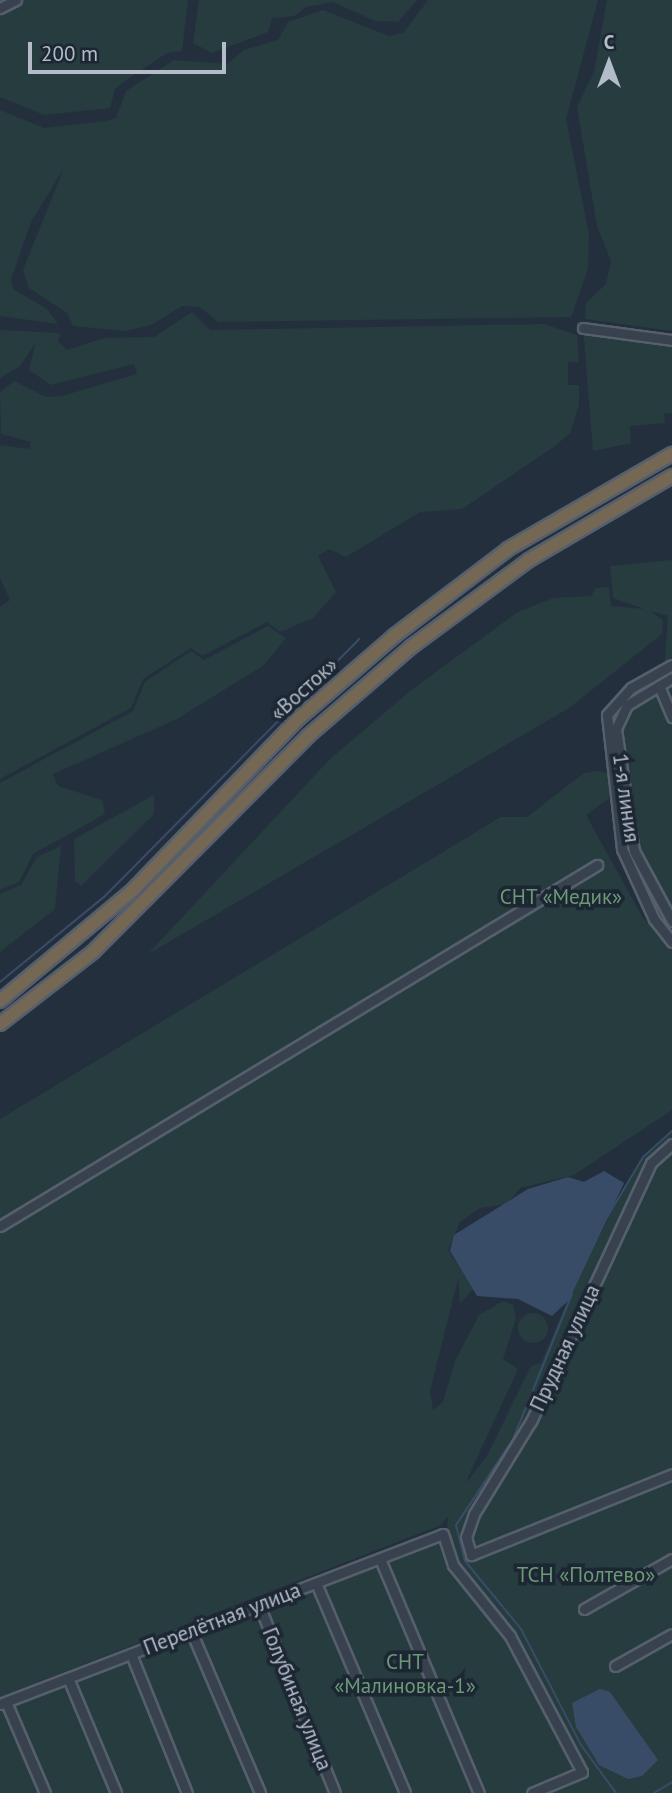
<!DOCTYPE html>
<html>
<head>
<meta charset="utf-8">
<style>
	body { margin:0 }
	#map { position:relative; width:672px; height:1793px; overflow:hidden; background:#242f3e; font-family:"PT Sans",sans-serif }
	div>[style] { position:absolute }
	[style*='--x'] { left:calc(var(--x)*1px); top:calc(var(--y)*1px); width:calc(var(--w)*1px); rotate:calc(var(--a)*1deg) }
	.green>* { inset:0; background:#263c3f }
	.round { border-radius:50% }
	.water>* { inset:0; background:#394c67 }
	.stream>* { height:2px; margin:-1px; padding:0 1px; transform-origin:1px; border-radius:1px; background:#394c67 }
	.roads { filter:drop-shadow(2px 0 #565f6c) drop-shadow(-2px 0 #565f6c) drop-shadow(0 2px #565f6c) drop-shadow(0 -2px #565f6c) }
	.minor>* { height:9px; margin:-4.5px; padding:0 4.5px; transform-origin:4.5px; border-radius:4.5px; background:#38414e }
	.highway>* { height:12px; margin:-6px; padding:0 6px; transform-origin:6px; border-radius:6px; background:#746855 }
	span { translate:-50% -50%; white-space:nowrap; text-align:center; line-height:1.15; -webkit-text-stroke:7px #1d2633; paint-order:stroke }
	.street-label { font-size:21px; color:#b4bcc9 }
	.park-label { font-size:21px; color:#6b9a76 }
	.north { position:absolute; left:574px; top:28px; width:70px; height:70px; -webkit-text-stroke:5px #1d2633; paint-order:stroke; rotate:0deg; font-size:19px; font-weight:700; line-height:28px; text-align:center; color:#b4bcc9 }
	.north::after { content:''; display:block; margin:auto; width:24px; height:32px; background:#b4bcc9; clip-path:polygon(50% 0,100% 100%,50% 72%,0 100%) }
	.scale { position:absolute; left:28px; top:42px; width:198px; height:32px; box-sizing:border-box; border:4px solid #b4bcc9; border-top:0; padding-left:9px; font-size:21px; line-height:24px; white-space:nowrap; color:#b4bcc9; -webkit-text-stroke:5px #1d2633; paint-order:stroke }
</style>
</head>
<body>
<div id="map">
	<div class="green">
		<div style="clip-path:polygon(0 0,188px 0,182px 51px,167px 53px,128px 79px,115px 89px,110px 108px,44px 115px,0 97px)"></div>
		<div style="clip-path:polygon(199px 0,417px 0,398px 22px,375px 21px,333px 2px,306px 7px,294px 16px,272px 18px,268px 32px,212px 53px,193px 43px)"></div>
		<div style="clip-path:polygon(428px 0,598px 0,566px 119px,589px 234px,588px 269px,571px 317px,218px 322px,200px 307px,182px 306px,151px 325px,125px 331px,73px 326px,67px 313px,29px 288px,23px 270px,64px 168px,31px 222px,11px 279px,13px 289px,47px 309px,58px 324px,0 316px,0 110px,44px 128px,106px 121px,116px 118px,126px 91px,174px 60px,227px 64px,244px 50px,278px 40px,288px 22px,323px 10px,389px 36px,403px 33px)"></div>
		<div style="clip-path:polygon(607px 0,672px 0,672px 331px,585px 319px,586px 303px,606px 284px,611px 261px,597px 226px,577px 107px,594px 72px)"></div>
		<div style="clip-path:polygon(192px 312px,210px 330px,544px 324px,577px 335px,579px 362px,568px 362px,568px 385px,579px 385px,579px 405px,570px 433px,555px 446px,462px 509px,420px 512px,346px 557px,329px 549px,318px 556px,336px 592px,313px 618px,280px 632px,267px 622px,202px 656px,191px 648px,143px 679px,131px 708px,0 779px,0 607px,10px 600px,0 578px,0 445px,29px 449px,31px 442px,1px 434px,0 392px,14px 381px,46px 397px,62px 396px,137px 374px,134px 364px,51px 385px,29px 370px,36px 342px,20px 366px,0 378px,0 330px,60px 333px,58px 341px,67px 350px,104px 338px,154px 337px)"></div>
		<div style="clip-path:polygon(583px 328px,672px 339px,672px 413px,664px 414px,665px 423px,630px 426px,631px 443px,593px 451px)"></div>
		<div style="clip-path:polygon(672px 560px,672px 665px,664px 670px,668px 616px,651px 611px,663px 621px,662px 634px,569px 708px,148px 954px,329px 760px,410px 691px,518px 612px,553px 598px,591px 596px,596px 588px,609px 587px,611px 606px,644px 609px,613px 598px,610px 566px)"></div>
		<div style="clip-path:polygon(268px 626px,286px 638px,264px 665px,177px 719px,53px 774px,58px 786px,102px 800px,105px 814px,33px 854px,19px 882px,0 890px,0 783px,133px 711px,145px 682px,191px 651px,204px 660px)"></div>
		<div style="clip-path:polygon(672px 678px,672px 921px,634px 851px,618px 717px)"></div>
		<div style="clip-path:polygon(598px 771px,611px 774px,618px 792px,586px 815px,643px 918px,672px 947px,672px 1110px,574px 1175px,520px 1188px,508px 1204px,480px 1208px,460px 1222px,448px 1250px,473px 1289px,460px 1304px,458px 1279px,430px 1391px,433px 1410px,443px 1402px,455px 1361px,479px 1315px,503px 1301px,513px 1305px,516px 1318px,503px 1359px,518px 1369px,465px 1484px,487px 1456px,531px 1366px,541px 1363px,583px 1264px,643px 1157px,672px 1131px,672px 1793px,0 1793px,0 1704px,447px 1533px,448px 1516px,441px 1525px,0 1697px,0 1119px,501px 817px,527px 817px,584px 773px)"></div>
		<div style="clip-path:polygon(154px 795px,154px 814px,81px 886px,75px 881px,74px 839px)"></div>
		<div style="clip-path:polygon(61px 846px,55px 909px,0 952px,0 894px,21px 885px,37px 857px)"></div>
		<div class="round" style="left:518px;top:1313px;width:30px;height:30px"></div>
	</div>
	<div class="water">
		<div style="clip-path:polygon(604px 1171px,624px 1183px,569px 1300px,552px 1316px,518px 1299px,477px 1296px,450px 1251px,454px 1235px,528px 1189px,568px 1177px,584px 1182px)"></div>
		<div style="clip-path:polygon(600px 1689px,610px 1692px,658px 1760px,642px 1776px,628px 1779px,599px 1765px,576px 1727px,572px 1703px)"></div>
	</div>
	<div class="stream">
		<div style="--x:0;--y:982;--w:134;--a:-39.3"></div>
		<div style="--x:104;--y:897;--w:363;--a:-45.3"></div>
		<div style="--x:592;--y:1243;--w:100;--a:-59.3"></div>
		<div style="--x:643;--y:1157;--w:39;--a:-42"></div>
		<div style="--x:584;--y:1262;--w:15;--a:-67"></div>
		<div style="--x:572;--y:1294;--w:157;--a:112.1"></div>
		<div style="--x:513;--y:1439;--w:103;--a:123.5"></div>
		<div style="--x:456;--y:1525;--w:37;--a:76"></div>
		<div style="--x:465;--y:1561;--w:88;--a:50.5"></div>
		<div style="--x:521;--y:1629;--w:131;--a:62.7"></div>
		<div style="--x:581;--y:1745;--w:59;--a:53.9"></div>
		<div style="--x:654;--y:1793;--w:21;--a:-31"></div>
	</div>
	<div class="roads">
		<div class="minor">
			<div style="--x:0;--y:8;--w:18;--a:-27"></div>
			<div style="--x:583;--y:328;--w:90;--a:7.7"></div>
			<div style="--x:672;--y:665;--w:47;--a:150.7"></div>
			<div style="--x:631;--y:688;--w:36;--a:132"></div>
			<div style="--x:607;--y:715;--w:135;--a:83.6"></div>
			<div style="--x:622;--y:849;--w:77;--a:65.4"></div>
			<div style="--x:654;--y:919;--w:29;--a:52"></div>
			<div style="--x:672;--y:678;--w:52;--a:149"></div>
			<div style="--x:627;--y:705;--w:26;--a:115"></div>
			<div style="--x:616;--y:729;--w:123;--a:81.6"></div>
			<div style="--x:634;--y:851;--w:80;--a:61.5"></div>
			<div style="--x:659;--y:686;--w:34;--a:67"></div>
			<div style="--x:672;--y:1144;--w:28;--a:138"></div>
			<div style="--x:651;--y:1163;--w:285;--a:114.9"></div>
			<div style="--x:531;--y:1421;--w:109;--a:121.5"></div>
			<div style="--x:474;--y:1514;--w:24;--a:109"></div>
			<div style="--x:466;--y:1537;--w:19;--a:74"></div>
			<div style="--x:471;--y:1555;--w:217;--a:-21.9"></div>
			<div style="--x:0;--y:1226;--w:698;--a:-31.16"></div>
			<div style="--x:380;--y:1559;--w:254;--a:67.1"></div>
			<div style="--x:316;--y:1583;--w:228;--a:67"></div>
			<div style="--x:259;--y:1605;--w:203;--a:68"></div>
			<div style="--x:584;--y:1609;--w:101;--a:-29.6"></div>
			<div style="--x:191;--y:1631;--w:176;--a:66.9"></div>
			<div style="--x:131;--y:1654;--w:150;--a:68.1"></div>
			<div style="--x:615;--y:1666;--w:65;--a:-29.3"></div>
			<div style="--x:68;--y:1678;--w:125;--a:67.3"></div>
			<div style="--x:6;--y:1702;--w:99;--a:66.8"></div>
			<div style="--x:0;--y:1704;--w:474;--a:-21"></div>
			<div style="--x:443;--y:1534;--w:33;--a:72"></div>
			<div style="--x:453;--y:1565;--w:91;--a:51.2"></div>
			<div style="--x:510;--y:1636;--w:154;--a:62.1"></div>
			<div style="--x:582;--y:1772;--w:54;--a:157.2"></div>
		</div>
		<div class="highway">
			<div style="--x:0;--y:1001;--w:170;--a:-39.8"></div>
			<div style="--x:131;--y:892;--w:240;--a:-46"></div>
			<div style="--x:298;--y:719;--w:127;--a:-40.8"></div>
			<div style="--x:394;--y:636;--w:143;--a:-37.3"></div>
			<div style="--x:508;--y:549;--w:190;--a:-30.1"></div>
			<div style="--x:0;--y:1024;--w:118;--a:-37.7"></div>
			<div style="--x:93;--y:952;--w:305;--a:-45.1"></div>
			<div style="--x:308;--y:736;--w:136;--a:-40.8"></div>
			<div style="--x:411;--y:647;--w:147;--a:-36.4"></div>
			<div style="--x:529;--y:560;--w:166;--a:-30.4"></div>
		</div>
	</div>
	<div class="street-label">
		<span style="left:304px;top:689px;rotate:-42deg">«Восток»</span>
		<span style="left:626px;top:798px;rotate:82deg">1-я линия</span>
		<span style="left:565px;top:1348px;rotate:-65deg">Прудная улица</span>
		<span style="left:222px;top:1619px;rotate:-21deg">Перелётная улица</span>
		<span style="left:297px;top:1699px;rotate:68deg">Голубиная улица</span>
	</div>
	<div class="park-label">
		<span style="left:561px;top:897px">СНТ «Медик»</span>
		<span style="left:586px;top:1575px">ТСН «Полтево»</span>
		<span style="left:405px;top:1674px">СНТ<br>«Малиновка-1»</span>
	</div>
	<div class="north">С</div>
	<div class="scale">200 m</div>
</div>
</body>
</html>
